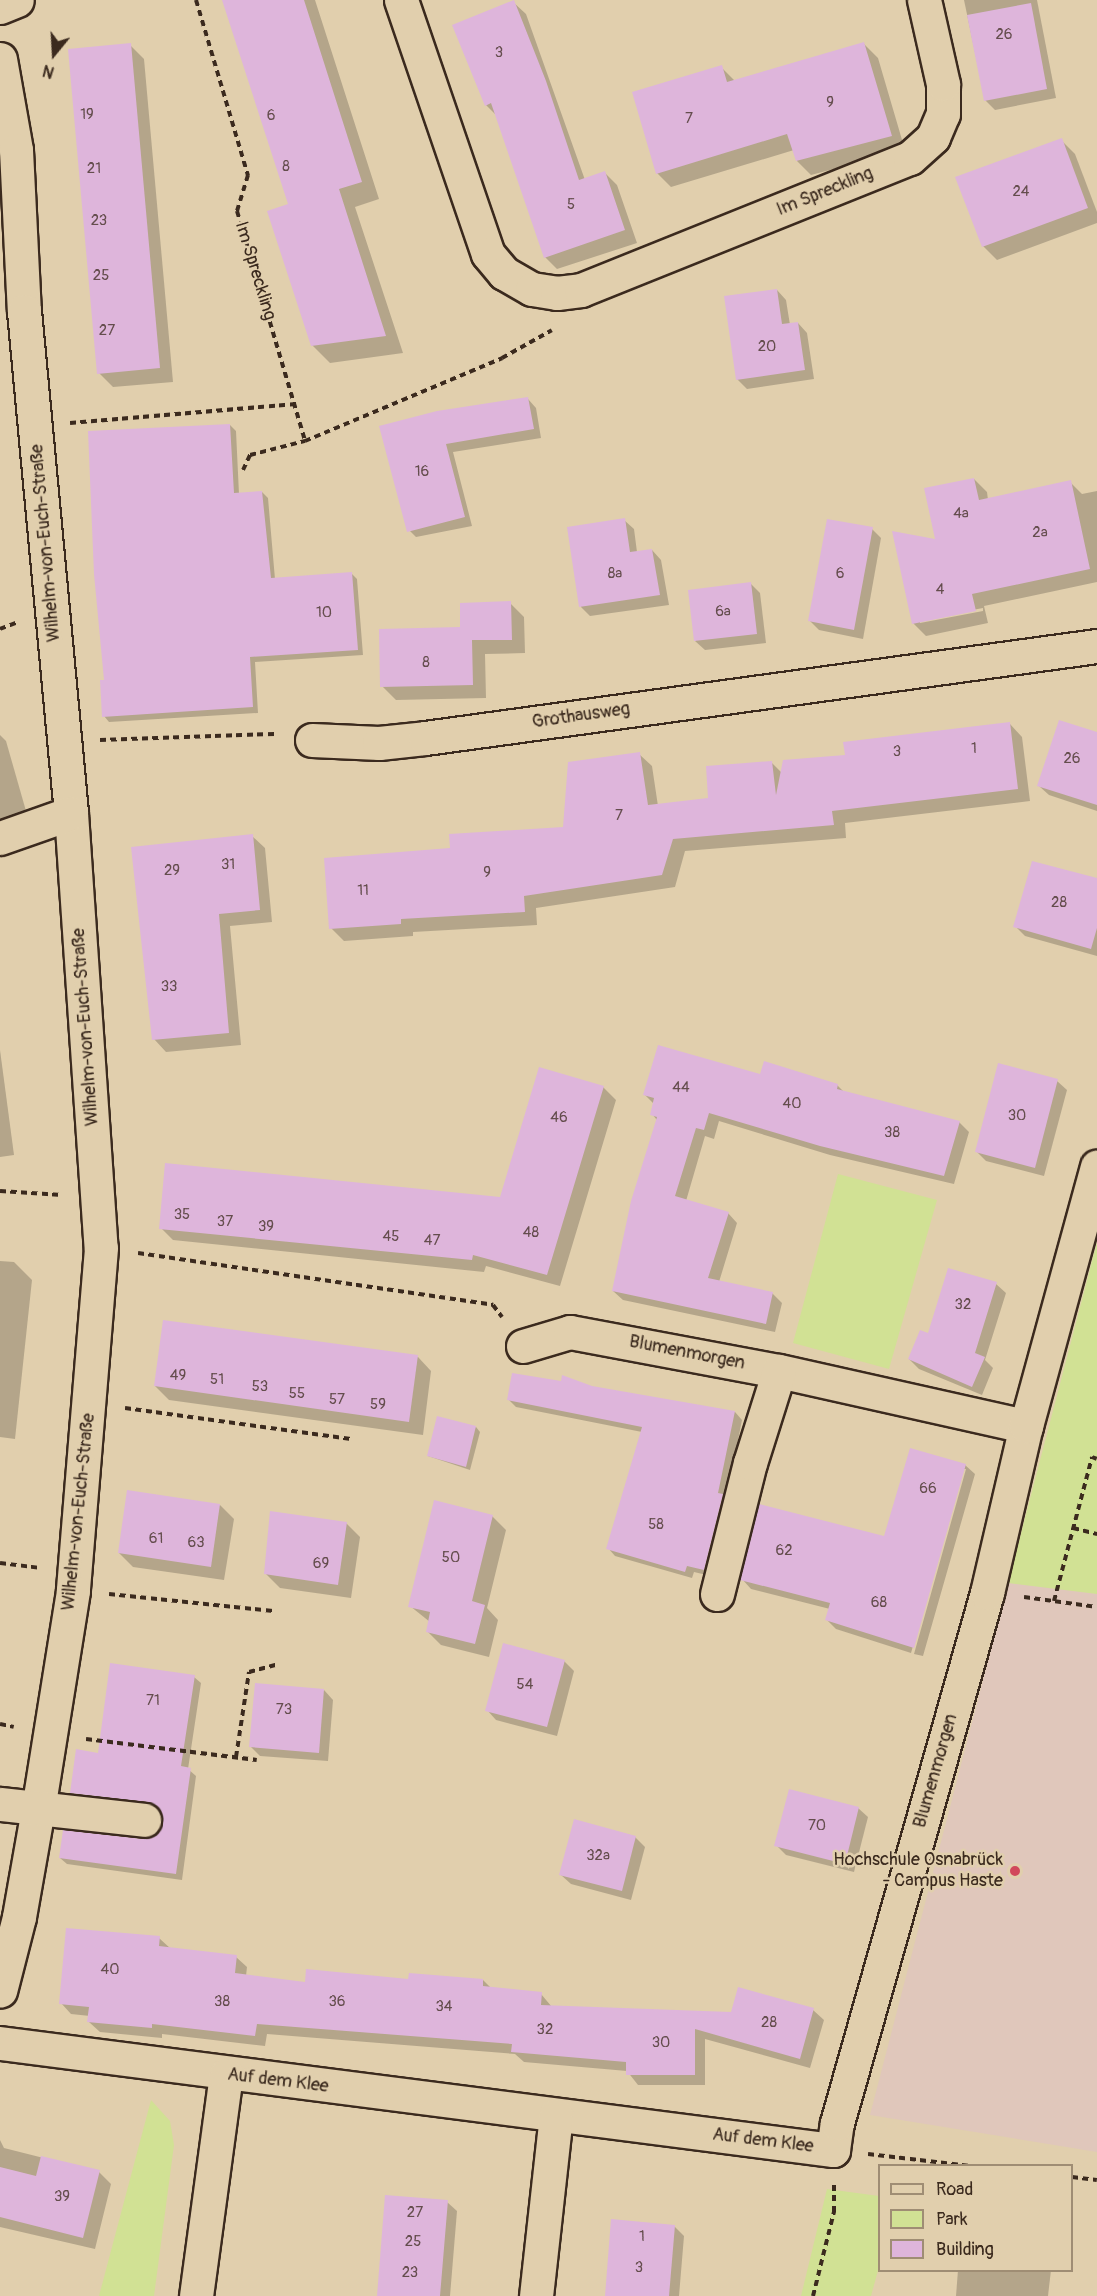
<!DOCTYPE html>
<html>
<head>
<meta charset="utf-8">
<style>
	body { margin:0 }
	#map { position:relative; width:1097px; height:2296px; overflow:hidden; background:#e1cfad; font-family:Pangolin,sans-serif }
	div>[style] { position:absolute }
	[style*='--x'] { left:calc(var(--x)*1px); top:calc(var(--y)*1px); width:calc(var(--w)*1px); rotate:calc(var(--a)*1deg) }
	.built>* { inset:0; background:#e0c7bb }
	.green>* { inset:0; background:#d1e194 }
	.shadow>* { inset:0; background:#0003 }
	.building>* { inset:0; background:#deb5db }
	.path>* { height:4px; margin-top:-2px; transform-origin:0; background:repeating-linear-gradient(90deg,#3b2a1e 0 6px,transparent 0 10.5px) }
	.roads { filter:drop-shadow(2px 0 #3b2a1e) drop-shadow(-2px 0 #3b2a1e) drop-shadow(0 2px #3b2a1e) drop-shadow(0 -2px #3b2a1e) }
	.minor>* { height:33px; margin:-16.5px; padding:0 16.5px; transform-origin:16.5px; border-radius:16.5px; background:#e1cfad }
	.dots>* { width:16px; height:16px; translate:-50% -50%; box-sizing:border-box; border:3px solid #e1cfad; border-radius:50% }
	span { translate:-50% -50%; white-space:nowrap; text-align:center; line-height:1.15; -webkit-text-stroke:5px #e1cfad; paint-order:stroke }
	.number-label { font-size:15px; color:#644d4d }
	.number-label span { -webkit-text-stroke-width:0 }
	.street-label { font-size:18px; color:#3b2a1e }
	.poi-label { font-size:18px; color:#3b2a1e }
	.right { translate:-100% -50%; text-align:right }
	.legend { position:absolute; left:878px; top:2164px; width:195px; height:108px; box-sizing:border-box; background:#e1cfad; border:2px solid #9f8d74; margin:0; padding:8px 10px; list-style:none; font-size:18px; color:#3b2a1e }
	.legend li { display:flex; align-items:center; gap:12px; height:30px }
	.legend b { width:30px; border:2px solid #9f8d74 }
	.north { position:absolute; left:24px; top:24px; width:60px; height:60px; -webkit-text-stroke:4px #e1cfad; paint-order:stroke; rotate:198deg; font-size:16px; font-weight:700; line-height:24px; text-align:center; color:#3b2a1e }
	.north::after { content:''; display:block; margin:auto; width:21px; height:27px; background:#3b2a1e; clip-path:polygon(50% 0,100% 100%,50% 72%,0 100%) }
</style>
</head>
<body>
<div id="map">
	<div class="built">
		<div style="clip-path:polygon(1097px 1242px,1097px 2152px,870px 2115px)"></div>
	</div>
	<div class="green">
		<div style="clip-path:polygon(838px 1174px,937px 1200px,889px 1369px,793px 1343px)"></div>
		<div style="clip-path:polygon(1097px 1242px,1097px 1594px,1008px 1583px)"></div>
		<div style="clip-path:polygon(151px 2100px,170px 2121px,174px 2145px,154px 2296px,99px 2296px)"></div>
		<div style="clip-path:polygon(827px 2189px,879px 2196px,879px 2267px,871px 2296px,801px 2296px)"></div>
	</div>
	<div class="shadow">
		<div style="clip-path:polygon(229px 0,315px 0,379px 199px,355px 207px,403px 353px,330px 363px,312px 345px,290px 205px)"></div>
		<div style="clip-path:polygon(964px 0,1037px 0,1056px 98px,995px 110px,985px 100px)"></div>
		<div style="clip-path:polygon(513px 2px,526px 14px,585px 180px,605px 173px,617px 185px,637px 243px,557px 269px,545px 257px,496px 115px,486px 105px)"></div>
		<div style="clip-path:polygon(864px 44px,878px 58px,905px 150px,811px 175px,797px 161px,794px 150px,671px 187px,657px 173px,721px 67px,735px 81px)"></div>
		<div style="clip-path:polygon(130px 45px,144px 59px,173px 382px,113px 387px,99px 373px)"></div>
		<div style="clip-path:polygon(1061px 140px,1075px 154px,1097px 212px,1097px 223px,997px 260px,983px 246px)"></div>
		<div style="clip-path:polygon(777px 290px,786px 300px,790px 325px,798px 323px,807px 333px,814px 379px,747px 389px,737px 379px)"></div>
		<div style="clip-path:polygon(528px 399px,536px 408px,541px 438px,453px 452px,472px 526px,416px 537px,407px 528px,384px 439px)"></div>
		<div style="clip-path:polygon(230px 425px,236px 431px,239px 494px,262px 492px,268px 498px,275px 579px,351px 573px,357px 579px,363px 655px,255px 662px,258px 713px,109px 722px,104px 716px,106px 681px)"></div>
		<div style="clip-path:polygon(evenodd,974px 479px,987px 492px,988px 500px,1070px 482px,1082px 494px,1097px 491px,1097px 582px,984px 606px,988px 623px,926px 636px,913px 623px,937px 541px,974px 479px,983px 608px,983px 611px,920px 623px,920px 620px,983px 608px)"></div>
		<div style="clip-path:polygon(624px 520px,634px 529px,637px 552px,652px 550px,661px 560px,669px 605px,590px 616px,581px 607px,568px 528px)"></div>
		<div style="clip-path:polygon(872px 529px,881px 538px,863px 639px,819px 630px,810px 621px)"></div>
		<div style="clip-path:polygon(751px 584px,760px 593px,766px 643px,705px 650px,695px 641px)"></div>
		<div style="clip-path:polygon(510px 603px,524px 617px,525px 653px,485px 654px,486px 698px,396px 700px,382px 686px,462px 629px)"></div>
		<div style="clip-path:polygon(1010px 724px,1022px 737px,1030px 801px,845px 823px,846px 838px,685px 851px,675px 887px,536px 908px,537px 925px,413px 932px,413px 936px,344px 941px,331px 928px,452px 850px,565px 829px,639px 754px,652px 766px,658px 806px,710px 799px,771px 762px,782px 773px)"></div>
		<div style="clip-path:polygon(1097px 733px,1097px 811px,1049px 795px,1039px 786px)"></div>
		<div style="clip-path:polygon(0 735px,6px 741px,28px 818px,0 828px)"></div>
		<div style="clip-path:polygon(252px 836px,265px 848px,272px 922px,230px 926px,241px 1045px,166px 1052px,154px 1039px)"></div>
		<div style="clip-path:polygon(1097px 880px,1097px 956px,1025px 936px,1015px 926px)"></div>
		<div style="clip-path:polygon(0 1050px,14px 1155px,0 1157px)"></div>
		<div style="clip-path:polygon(761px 1076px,837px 1085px,845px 1093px,959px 1122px,969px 1132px,954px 1184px,830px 1155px,719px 1121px,714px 1139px,705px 1136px,686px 1201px,728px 1213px,737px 1223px,719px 1282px,772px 1293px,782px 1303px,775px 1332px,623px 1300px,613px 1291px,657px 1120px,652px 1114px,654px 1104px,645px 1095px)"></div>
		<div style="clip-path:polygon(1057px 1081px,1067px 1090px,1044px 1176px,986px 1161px,976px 1151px)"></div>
		<div style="clip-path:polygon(603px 1087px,616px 1100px,560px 1286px,486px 1266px,484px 1272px,173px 1240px,161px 1228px,501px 1198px)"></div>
		<div style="clip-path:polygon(0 1261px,14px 1262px,32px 1280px,15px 1439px,0 1437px)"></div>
		<div style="clip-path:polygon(996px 1284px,1006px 1293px,985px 1360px,993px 1368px,982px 1395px,919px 1369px,909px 1359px,929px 1335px)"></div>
		<div style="clip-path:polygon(418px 1357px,431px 1371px,423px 1435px,169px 1400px,155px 1386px)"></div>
		<div style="clip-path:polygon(562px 1383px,735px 1412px,742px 1420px,711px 1576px,694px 1572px,692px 1578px,615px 1556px,608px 1548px,642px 1432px,516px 1407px,509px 1400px)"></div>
		<div style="clip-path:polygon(476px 1427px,480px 1432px,470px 1470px,428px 1456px)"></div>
		<div style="clip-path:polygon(965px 1465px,975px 1474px,923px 1656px,914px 1654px,966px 1469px,963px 1469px,911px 1653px,836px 1629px,826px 1619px,830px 1609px,751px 1589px,742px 1579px,885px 1538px)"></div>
		<div style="clip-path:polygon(220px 1505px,234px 1519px,224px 1580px,133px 1567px,119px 1553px)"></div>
		<div style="clip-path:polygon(492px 1516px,506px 1530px,487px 1608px,498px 1620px,489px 1657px,441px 1645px,427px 1631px,430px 1622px,410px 1606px)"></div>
		<div style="clip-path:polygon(346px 1523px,360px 1537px,351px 1598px,280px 1588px,266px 1574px)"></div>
		<div style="clip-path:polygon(564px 1661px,574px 1671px,557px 1736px,496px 1720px,487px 1710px)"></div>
		<div style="clip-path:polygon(194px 1677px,201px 1683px,188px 1769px,196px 1776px,182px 1880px,67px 1864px,60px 1858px,143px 1840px,160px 1833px,163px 1813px,155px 1808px,78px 1799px,71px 1792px,99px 1754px)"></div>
		<div style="clip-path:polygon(324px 1690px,333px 1700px,328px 1761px,260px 1756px,251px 1747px)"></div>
		<div style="clip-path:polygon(858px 1808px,868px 1817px,854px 1872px,786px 1855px,776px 1845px)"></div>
		<div style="clip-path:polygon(635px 1837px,645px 1847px,631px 1900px,571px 1884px,561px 1875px)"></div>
		<div style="clip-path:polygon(159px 1938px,171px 1949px,236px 1957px,247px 1967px,246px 1976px,306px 1983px,483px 1980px,491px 1988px,541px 1994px,552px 2007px,732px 2014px,813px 2010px,824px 2020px,810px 2068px,705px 2039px,705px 2085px,638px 2085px,627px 2071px,524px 2062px,515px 2054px,267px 2034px,265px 2046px,162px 2034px,162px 2038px,100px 2032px,89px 2022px,90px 2016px,71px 2014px,61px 2003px)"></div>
		<div style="clip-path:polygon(0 2140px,4px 2148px,99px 2172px,111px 2184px,95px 2249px,0 2227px)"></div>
		<div style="clip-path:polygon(447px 2202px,457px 2211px,450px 2296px,378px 2296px)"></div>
		<div style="clip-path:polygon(674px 2226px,684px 2236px,679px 2296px,606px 2296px)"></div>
		<div style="clip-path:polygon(958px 2270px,1051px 2270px,1048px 2296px,956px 2296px)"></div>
	</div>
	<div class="building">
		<div style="clip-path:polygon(222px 0,304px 0,362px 182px,339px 189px,386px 336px,311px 346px,267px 211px,288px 204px)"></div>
		<div style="clip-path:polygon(514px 0,546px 81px,579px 180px,605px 171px,625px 230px,544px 258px,491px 103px,485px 106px,452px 25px)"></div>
		<div style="clip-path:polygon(1031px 3px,1047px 89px,984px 101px,967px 15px)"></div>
		<div style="clip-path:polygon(864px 42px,892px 136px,796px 161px,787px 134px,656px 174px,632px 92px,722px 65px,727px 82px)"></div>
		<div style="clip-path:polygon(131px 43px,160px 368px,97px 374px,68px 49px)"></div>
		<div style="clip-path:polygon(1062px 138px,1088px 208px,982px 247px,955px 177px)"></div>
		<div style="clip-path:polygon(777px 289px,782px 324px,798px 322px,805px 370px,736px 380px,724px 296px)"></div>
		<div style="clip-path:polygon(528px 397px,534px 429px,446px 444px,465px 517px,407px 532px,379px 426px,437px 411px)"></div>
		<div style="clip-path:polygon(230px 424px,234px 493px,262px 491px,271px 578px,352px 572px,358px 650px,250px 657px,253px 707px,102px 717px,100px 680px,104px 680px,94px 574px,88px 431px)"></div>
		<div style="clip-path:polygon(974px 478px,979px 500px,1071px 480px,1090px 569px,972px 594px,976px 611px,912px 624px,892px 531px,935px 539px,924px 488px)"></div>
		<div style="clip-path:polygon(625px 518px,630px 552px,652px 549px,660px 595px,579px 607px,567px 527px)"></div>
		<div style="clip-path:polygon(827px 519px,873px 527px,854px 630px,808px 621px)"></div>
		<div style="clip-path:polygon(751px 582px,757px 634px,694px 641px,688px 590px)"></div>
		<div style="clip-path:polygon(511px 601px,512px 640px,472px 640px,473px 685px,380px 687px,379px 629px,460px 627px,460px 603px)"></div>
		<div style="clip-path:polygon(1059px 720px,1097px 732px,1097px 805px,1037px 786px)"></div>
		<div style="clip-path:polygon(1010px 722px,1018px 789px,832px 811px,834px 825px,673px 839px,662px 875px,524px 896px,525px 912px,401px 919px,401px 924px,329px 929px,324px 858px,450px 848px,449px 834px,563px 827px,568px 762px,640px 752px,648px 805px,708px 798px,706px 766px,772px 761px,776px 795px,783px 760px,845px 755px,843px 742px)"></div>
		<div style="clip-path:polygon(253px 834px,260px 910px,219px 914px,229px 1033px,152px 1040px,131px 847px)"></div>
		<div style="clip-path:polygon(1032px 861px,1097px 878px,1097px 928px,1091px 949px,1013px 927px)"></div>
		<div style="clip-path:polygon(658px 1045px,760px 1074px,764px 1061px,838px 1084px,837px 1089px,960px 1121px,944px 1176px,820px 1146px,709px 1113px,704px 1130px,696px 1128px,675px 1196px,729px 1212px,708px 1278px,773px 1292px,766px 1324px,612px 1291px,631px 1201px,657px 1117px,650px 1115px,654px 1098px,643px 1095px)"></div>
		<div style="clip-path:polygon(998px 1063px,1058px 1079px,1035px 1168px,975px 1152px)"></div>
		<div style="clip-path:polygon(539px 1067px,604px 1086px,547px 1275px,473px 1255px,472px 1260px,159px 1229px,165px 1163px,500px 1197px)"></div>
		<div style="clip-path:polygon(948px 1268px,997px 1282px,975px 1353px,985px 1357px,972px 1387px,908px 1359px,920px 1330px,928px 1333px)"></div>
		<div style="clip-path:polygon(163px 1320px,418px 1355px,409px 1422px,154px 1386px)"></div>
		<div style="clip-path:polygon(512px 1373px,561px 1381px,562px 1375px,592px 1386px,735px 1411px,718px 1493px,723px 1494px,704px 1570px,687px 1566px,685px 1572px,606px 1549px,642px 1427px,507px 1400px)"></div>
		<div style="clip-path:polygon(437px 1416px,476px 1426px,466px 1467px,427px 1456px)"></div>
		<div style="clip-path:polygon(910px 1448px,966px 1464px,914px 1648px,825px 1620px,830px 1603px,740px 1580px,759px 1504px,884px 1536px)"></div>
		<div style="clip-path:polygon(127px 1490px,220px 1504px,211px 1567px,118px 1553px)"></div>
		<div style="clip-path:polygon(434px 1500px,493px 1515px,472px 1601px,485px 1605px,475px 1644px,426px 1632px,430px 1612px,408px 1607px)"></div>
		<div style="clip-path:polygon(270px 1511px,347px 1522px,338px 1585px,264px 1574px)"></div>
		<div style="clip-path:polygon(503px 1643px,565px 1660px,547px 1727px,485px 1711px)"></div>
		<div style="clip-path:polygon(110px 1663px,195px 1675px,181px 1766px,191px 1768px,176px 1874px,59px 1858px,63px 1830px,143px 1839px,159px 1832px,162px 1823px,161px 1812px,147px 1802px,70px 1793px,76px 1749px,98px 1753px)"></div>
		<div style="clip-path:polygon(255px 1683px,324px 1689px,319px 1753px,249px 1747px)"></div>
		<div style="clip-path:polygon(789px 1789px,859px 1807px,845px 1864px,774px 1846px)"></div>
		<div style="clip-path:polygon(574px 1819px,636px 1836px,622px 1891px,559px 1875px)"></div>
		<div style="clip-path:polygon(66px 1928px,160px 1936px,159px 1946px,237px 1955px,235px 1973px,305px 1982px,306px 1969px,408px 1979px,409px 1973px,483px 1979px,483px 1986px,542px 1992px,541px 2005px,731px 2012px,738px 1987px,814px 2008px,800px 2059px,695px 2029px,695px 2075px,626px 2075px,626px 2062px,511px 2052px,512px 2044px,257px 2024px,255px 2036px,152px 2024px,152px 2028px,87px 2022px,89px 2007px,59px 2004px)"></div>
		<div style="clip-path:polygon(41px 2156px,100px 2170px,83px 2238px,0 2217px,0 2167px,36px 2176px)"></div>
		<div style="clip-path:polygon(385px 2195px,448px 2200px,440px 2296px,377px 2296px)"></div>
		<div style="clip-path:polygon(611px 2219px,675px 2225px,669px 2296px,605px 2296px)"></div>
	</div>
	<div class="path">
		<div style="--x:196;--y:0;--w:183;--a:73.5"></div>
		<div style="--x:248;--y:175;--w:38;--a:107"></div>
		<div style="--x:237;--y:211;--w:240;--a:73.5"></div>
		<div style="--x:70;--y:423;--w:227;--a:-4.8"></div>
		<div style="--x:243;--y:470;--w:17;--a:-65"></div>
		<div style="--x:250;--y:455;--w:57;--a:-14.3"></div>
		<div style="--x:305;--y:441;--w:214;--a:-22.8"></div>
		<div style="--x:502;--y:358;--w:57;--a:-29.2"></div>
		<div style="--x:0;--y:629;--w:17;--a:-21"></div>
		<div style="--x:100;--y:740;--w:175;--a:-2"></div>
		<div style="--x:0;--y:1191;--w:62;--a:3.7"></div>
		<div style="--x:138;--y:1253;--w:359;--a:8.3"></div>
		<div style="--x:493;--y:1305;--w:15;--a:53"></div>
		<div style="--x:125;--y:1408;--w:228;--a:7.8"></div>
		<div style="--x:1073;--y:1528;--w:25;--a:14"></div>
		<div style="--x:0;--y:1563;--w:38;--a:7"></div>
		<div style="--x:109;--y:1594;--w:165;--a:5.9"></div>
		<div style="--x:1024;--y:1597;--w:74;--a:7.8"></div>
		<div style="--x:1054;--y:1601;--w:149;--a:-75.2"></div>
		<div style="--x:1092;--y:1457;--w:5;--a:22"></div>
		<div style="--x:0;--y:1724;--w:14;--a:12"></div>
		<div style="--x:86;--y:1739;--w:172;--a:7"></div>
		<div style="--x:236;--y:1757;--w:86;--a:-81.3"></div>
		<div style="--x:249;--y:1672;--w:30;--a:-15"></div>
		<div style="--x:868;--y:2154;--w:103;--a:6.7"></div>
		<div style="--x:1072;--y:2177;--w:25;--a:7"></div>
		<div style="--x:813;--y:2296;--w:87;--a:-76"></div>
		<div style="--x:834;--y:2212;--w:27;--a:-90"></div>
	</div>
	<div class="roads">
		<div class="minor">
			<div style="--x:401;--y:0;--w:268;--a:71.1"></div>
			<div style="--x:488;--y:254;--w:25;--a:50"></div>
			<div style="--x:504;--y:273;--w:32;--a:30"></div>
			<div style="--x:532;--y:289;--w:25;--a:9"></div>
			<div style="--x:557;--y:293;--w:24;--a:-7"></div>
			<div style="--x:581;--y:290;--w:354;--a:-21.9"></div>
			<div style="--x:910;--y:158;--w:31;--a:-42"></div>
			<div style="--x:933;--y:137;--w:25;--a:-67"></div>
			<div style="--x:943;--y:114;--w:30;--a:-90"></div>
			<div style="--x:943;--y:84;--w:86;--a:-102.7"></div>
			<div style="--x:0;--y:7;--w:18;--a:-22"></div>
			<div style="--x:0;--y:59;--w:92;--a:80"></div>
			<div style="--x:16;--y:150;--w:161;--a:87.2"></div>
			<div style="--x:24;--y:311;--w:504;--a:84.65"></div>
			<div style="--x:71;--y:813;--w:436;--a:86.1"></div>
			<div style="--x:101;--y:1248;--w:344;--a:94.7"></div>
			<div style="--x:73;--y:1591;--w:221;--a:99.1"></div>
			<div style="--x:38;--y:1809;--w:110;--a:100"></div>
			<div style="--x:19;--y:1917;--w:76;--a:104.4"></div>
			<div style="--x:312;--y:740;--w:67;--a:2.6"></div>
			<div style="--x:379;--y:743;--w:46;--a:-6.2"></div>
			<div style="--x:425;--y:738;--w:678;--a:-7.8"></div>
			<div style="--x:0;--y:838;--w:75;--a:-19.4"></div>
			<div style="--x:523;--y:1346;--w:49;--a:-16.6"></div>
			<div style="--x:570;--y:1332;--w:213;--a:10.6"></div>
			<div style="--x:779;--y:1371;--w:253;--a:12.6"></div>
			<div style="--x:717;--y:1594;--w:135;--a:-75.9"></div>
			<div style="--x:750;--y:1463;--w:96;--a:-72.5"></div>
			<div style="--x:0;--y:1804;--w:145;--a:6.3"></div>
			<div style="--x:0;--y:2043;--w:840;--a:7.32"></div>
			<div style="--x:833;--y:2150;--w:27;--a:-82"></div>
			<div style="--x:837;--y:2123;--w:551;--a:-74.2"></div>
			<div style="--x:987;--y:1593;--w:171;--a:-76.9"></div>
			<div style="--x:1026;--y:1426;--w:269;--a:-74.7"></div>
			<div style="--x:196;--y:2296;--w:223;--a:-82.3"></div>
			<div style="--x:536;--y:2296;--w:182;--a:-83.7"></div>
		</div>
	</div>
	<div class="dots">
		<div style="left:1015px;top:1871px;background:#d1495b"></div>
	</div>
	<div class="number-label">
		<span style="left:1004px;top:35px">26</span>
		<span style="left:499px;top:53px">3</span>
		<span style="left:830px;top:103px">9</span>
		<span style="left:87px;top:115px">19</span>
		<span style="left:271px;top:116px">6</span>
		<span style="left:689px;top:119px">7</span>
		<span style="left:286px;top:167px">8</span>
		<span style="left:94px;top:169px">21</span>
		<span style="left:1021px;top:192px">24</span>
		<span style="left:571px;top:205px">5</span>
		<span style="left:99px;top:221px">23</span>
		<span style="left:101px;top:276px">25</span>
		<span style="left:107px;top:331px">27</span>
		<span style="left:767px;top:347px">20</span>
		<span style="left:422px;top:472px">16</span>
		<span style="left:961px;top:514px">4a</span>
		<span style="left:1040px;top:533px">2a</span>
		<span style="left:615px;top:574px">8a</span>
		<span style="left:840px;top:574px">6</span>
		<span style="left:940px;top:590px">4</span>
		<span style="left:723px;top:612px">6a</span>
		<span style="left:324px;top:613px">10</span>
		<span style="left:426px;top:663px">8</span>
		<span style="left:974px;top:749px">1</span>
		<span style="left:897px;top:752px">3</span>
		<span style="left:1072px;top:759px">26</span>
		<span style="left:619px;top:816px">7</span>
		<span style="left:228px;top:865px">31</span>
		<span style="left:172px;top:871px">29</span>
		<span style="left:487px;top:873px">9</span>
		<span style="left:363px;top:891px">11</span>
		<span style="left:1059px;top:903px">28</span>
		<span style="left:169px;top:987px">33</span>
		<span style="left:681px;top:1088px">44</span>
		<span style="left:792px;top:1104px">40</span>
		<span style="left:1017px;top:1116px">30</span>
		<span style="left:559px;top:1118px">46</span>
		<span style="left:892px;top:1133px">38</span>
		<span style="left:182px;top:1215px">35</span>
		<span style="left:225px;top:1222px">37</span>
		<span style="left:266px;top:1227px">39</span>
		<span style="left:531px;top:1233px">48</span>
		<span style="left:391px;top:1237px">45</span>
		<span style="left:432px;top:1241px">47</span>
		<span style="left:963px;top:1305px">32</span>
		<span style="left:178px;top:1376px">49</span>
		<span style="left:217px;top:1380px">51</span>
		<span style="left:260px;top:1387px">53</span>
		<span style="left:297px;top:1394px">55</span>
		<span style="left:337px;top:1400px">57</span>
		<span style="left:378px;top:1405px">59</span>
		<span style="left:928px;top:1489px">66</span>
		<span style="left:656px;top:1525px">58</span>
		<span style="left:156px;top:1539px">61</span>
		<span style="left:196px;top:1543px">63</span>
		<span style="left:784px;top:1551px">62</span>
		<span style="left:451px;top:1558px">50</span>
		<span style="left:321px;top:1564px">69</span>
		<span style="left:879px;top:1603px">68</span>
		<span style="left:525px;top:1685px">54</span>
		<span style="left:153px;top:1701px">71</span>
		<span style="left:284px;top:1710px">73</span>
		<span style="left:817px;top:1826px">70</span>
		<span style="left:598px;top:1856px">32a</span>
		<span style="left:110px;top:1970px">40</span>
		<span style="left:222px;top:2002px">38</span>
		<span style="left:337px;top:2002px">36</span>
		<span style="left:444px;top:2007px">34</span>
		<span style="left:769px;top:2023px">28</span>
		<span style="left:545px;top:2030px">32</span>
		<span style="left:661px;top:2043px">30</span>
		<span style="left:62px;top:2197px">39</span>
		<span style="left:415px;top:2213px">27</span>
		<span style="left:642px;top:2237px">1</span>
		<span style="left:413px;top:2242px">25</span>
		<span style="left:639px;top:2268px">3</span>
		<span style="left:410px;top:2273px">23</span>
	</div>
	<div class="street-label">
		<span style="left:825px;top:192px;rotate:-22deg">Im Spreckling</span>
		<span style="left:255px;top:271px;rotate:73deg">Im Spreckling</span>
		<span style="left:46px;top:543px;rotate:-95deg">Wilhelm-von-Euch-Straße</span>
		<span style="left:581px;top:716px;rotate:-8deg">Grothausweg</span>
		<span style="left:86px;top:1027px;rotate:-94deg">Wilhelm-von-Euch-Straße</span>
		<span style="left:687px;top:1353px;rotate:11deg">Blumenmorgen</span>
		<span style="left:79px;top:1512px;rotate:-84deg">Wilhelm-von-Euch-Straße</span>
		<span style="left:936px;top:1771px;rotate:-74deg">Blumenmorgen</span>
		<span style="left:278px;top:2081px;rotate:7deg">Auf dem Klee</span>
		<span style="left:763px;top:2141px;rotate:7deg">Auf dem Klee</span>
	</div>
	<div class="poi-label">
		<span class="right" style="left:1003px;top:1871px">Hochschule Osnabrück<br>- Campus Haste</span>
	</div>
	<ul class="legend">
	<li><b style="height:8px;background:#e1cfad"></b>Road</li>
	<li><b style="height:16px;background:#d1e194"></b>Park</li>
	<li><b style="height:16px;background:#deb5db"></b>Building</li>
	</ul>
	<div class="north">N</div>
</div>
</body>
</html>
